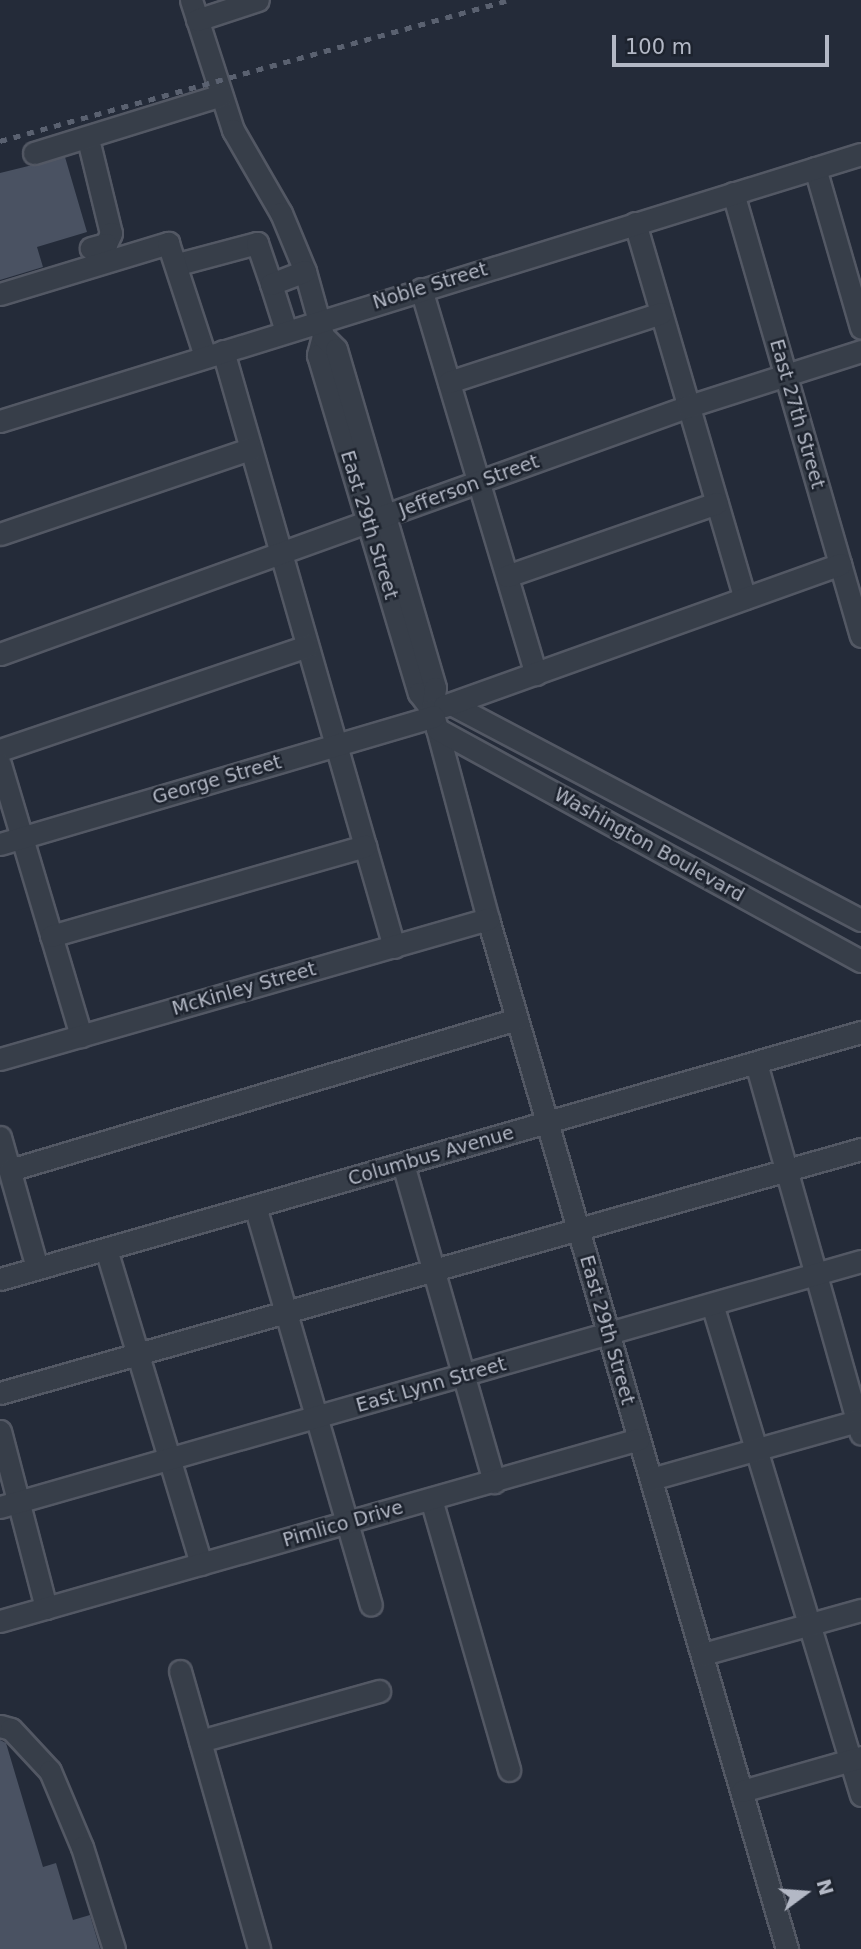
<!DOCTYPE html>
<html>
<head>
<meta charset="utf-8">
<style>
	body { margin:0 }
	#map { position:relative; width:861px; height:1949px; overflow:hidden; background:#242b39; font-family:"DejaVu Sans",sans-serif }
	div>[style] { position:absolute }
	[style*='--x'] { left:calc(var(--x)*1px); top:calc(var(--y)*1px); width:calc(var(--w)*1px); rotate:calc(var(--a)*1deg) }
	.building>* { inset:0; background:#4a5262 }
	.roads { filter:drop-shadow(2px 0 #535864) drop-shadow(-2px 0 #535864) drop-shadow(0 2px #535864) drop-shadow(0 -2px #535864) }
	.minor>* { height:21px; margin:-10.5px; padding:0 10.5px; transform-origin:10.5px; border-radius:10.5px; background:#373e49 }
	.rail>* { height:4.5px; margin-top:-2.25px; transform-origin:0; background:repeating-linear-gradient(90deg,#5a6170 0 7px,transparent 0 14px) }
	span { translate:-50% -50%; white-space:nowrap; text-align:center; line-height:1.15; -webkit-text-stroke:5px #1d232e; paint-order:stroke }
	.street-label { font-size:19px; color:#b3b8c5 }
	.north { position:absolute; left:770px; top:1858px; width:70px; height:70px; -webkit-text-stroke:5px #1d232e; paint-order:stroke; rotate:74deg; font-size:19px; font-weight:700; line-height:28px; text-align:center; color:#b3b8c5 }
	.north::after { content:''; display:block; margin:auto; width:24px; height:32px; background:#b3b8c5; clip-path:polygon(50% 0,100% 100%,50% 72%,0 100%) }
	.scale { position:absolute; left:612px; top:35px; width:217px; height:32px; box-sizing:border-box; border:4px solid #b3b8c5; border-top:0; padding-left:9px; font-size:21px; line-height:24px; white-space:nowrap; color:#b3b8c5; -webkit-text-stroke:5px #1d232e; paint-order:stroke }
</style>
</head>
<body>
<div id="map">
	<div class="building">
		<div style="clip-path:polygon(65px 157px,87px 232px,37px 247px,43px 267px,0 280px,0 173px)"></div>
		<div style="clip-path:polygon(0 1740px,6px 1743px,43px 1867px,56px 1863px,73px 1920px,90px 1915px,100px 1949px,0 1949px)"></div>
	</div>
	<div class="roads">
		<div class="minor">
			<div style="--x:191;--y:0;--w:137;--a:72.1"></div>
			<div style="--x:233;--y:130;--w:96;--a:60"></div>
			<div style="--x:281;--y:213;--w:63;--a:67.5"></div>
			<div style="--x:305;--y:271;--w:67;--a:74.5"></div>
			<div style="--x:323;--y:336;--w:20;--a:105"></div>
			<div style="--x:318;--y:355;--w:353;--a:73.4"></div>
			<div style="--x:419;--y:693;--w:21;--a:53"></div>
			<div style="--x:197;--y:20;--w:64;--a:-18.2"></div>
			<div style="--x:88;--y:139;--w:97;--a:76.3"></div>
			<div style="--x:111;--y:233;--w:12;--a:114"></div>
			<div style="--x:106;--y:244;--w:16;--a:165"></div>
			<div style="--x:34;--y:153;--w:196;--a:-17.2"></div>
			<div style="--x:815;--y:168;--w:166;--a:73.9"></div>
			<div style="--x:733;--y:193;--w:461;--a:73.9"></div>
			<div style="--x:635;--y:223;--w:391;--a:73.7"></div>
			<div style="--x:178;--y:264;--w:82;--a:-14.9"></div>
			<div style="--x:257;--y:243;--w:43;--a:71.1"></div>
			<div style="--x:421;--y:289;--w:402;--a:73.4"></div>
			<div style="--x:0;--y:294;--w:176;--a:-16.9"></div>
			<div style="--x:168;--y:243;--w:119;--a:71.9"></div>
			<div style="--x:286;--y:331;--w:49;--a:-107.7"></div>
			<div style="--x:271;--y:284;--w:36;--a:-21"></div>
			<div style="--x:323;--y:336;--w:18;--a:45"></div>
			<div style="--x:336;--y:349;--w:353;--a:73.7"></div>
			<div style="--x:435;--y:688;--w:22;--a:98"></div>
			<div style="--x:432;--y:710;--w:216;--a:75"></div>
			<div style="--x:488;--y:919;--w:1073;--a:73.81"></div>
			<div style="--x:223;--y:351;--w:620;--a:73.99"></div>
			<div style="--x:449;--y:382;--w:223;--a:-18"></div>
			<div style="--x:0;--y:421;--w:901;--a:-17.23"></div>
			<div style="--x:0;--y:534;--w:264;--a:-18.8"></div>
			<div style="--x:507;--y:576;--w:222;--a:-19.2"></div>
			<div style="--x:0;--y:654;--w:732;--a:-19.8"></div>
			<div style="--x:689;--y:406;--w:181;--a:-17.7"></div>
			<div style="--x:451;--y:704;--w:463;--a:27.8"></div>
			<div style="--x:444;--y:706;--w:421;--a:-19.7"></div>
			<div style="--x:437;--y:729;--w:483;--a:28.7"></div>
			<div style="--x:0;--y:750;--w:324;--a:-18.7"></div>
			<div style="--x:0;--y:764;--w:284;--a:73.4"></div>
			<div style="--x:0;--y:844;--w:452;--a:-16.4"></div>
			<div style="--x:51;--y:936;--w:327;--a:-16"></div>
			<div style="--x:0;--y:1059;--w:508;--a:-16.01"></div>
			<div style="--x:756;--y:1063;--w:385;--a:74.2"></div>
			<div style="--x:0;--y:1137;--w:136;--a:74.2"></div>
			<div style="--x:403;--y:1164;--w:331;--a:74"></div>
			<div style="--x:10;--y:1170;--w:529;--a:-16.59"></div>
			<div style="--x:255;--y:1206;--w:415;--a:73.8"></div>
			<div style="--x:106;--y:1249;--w:329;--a:73.2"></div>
			<div style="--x:0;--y:1279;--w:896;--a:-16.01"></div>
			<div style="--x:712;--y:1304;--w:513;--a:73.12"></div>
			<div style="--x:0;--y:1393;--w:895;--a:-15.82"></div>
			<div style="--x:0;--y:1431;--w:183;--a:75.4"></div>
			<div style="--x:651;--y:1479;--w:218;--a:-15.7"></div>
			<div style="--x:431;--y:1499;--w:282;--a:73.9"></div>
			<div style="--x:0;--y:1507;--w:895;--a:-15.95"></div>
			<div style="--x:0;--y:1621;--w:664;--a:-15.9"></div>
			<div style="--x:703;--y:1654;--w:164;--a:-15.6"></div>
			<div style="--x:180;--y:1671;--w:289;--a:74.1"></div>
			<div style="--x:0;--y:1726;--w:11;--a:15"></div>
			<div style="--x:11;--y:1729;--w:57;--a:47.1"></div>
			<div style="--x:50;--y:1771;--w:82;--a:67.2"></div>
			<div style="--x:82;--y:1847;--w:107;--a:72.6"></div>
			<div style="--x:200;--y:1741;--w:186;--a:-15.6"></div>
			<div style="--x:742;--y:1791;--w:124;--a:-15.9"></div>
		</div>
	</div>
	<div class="rail">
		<div style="--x:0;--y:141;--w:528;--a:-15.48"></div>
	</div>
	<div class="street-label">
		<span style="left:430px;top:286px;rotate:-17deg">Noble Street</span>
		<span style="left:797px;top:414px;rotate:74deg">East 27th Street</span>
		<span style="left:469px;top:486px;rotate:-20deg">Jefferson Street</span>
		<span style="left:369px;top:525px;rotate:73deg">East 29th Street</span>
		<span style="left:217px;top:780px;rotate:-16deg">George Street</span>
		<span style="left:649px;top:845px;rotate:29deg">Washington Boulevard</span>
		<span style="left:244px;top:989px;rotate:-16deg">McKinley Street</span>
		<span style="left:431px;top:1156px;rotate:-16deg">Columbus Avenue</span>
		<span style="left:607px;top:1330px;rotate:74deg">East 29th Street</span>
		<span style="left:431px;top:1385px;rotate:-16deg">East Lynn Street</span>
		<span style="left:343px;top:1524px;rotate:-16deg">Pimlico Drive</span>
	</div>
	<div class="north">N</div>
	<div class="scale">100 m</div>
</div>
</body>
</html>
